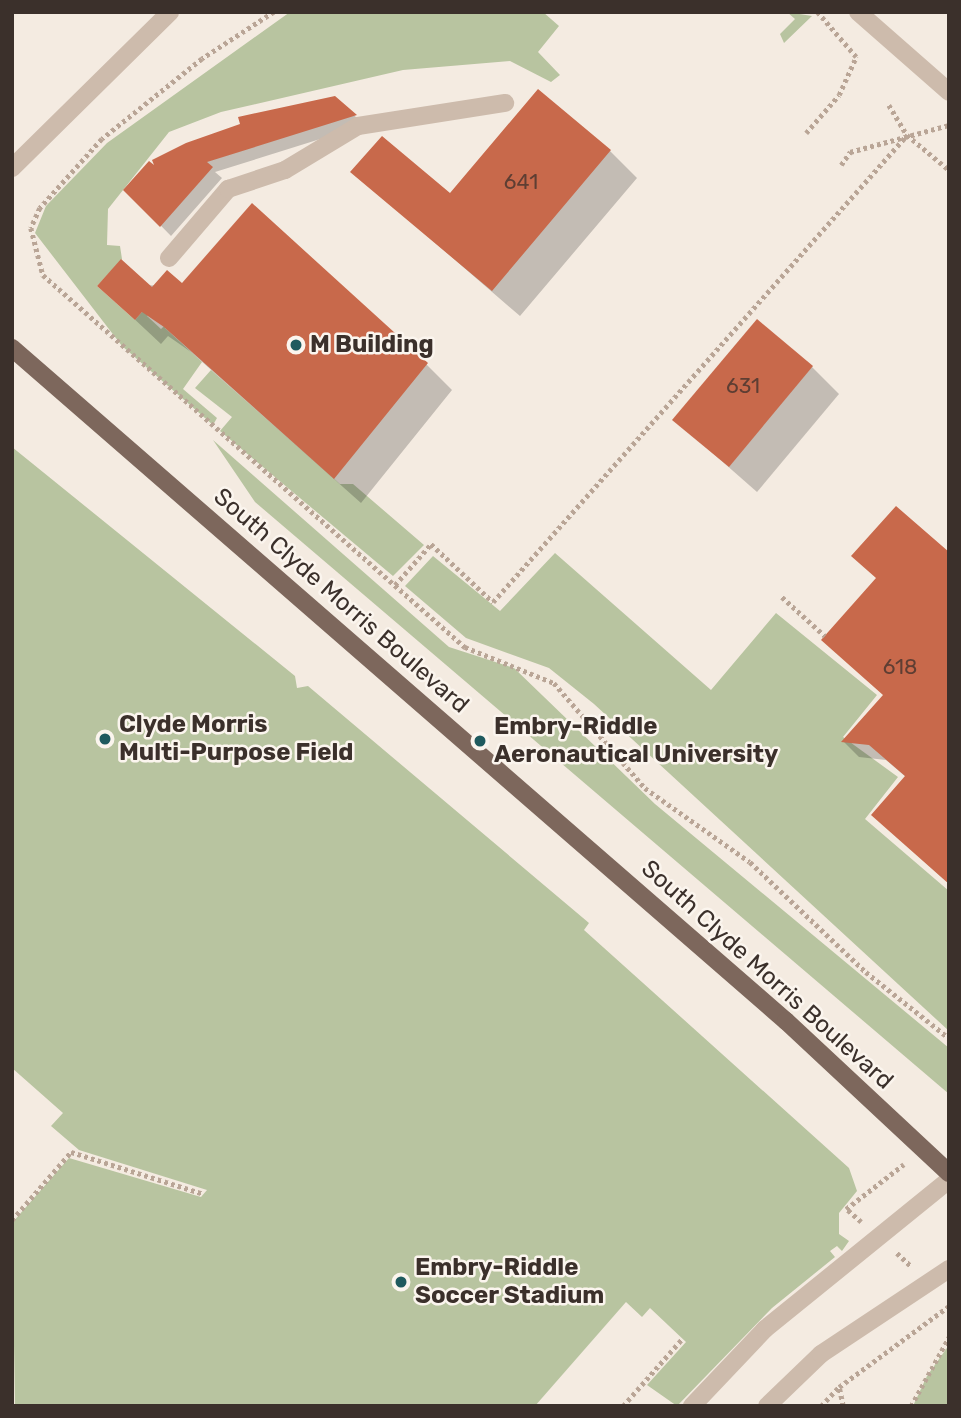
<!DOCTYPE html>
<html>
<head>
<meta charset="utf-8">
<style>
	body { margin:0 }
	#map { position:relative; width:961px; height:1418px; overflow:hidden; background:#f4ebe1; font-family:Rubik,sans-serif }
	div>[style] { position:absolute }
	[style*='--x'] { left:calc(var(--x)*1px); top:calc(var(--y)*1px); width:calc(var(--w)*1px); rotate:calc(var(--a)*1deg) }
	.green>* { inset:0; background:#b8c4a0 }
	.shadow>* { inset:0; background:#0003 }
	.building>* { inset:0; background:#c8694b }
	.path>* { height:4.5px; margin-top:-2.25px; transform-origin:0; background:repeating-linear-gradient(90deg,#b9a596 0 3.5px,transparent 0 7px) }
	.minor>* { height:18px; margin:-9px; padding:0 9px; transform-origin:9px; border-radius:9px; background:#cdbbac }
	.major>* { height:18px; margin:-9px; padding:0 9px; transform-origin:9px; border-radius:9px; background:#7d675c }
	.dots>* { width:19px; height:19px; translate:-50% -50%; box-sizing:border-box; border:4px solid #fbf5ee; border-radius:50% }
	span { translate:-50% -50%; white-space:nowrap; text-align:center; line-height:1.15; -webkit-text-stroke:5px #fbf5ee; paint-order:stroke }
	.number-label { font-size:21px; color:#5e3e33 }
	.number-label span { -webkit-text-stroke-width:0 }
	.poi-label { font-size:24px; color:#3b302b; font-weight:700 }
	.left { translate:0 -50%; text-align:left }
	.street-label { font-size:24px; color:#3b302b }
	.frame { position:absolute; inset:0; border:14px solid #3b302b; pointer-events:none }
</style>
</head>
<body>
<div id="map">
	<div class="green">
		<div style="clip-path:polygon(290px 12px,543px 12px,559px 26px,538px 52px,560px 75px,551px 82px,510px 61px,403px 70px,221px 112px,169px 132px,108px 209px,107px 245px,120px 246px,122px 259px,97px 286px,135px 320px,159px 293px,164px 295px,147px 316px,161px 329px,181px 310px,165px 328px,202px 362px,183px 389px,217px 418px,213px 425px,122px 346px,35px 233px,46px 206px,107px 143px)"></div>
		<div style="clip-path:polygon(787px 12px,812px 16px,784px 43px,780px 34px,795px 19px)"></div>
		<div style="clip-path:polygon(211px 370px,340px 484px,353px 484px,424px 545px,393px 576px,220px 431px,232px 417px,195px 388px)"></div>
		<div style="clip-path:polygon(213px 440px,449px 647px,514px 668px,655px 804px,949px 1048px,949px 1094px,255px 502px)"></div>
		<div style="clip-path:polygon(12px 447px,295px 676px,297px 688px,308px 686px,589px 923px,584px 930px,849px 1168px,857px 1191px,839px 1213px,839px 1234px,849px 1241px,842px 1251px,837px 1246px,830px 1251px,835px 1257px,772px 1308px,677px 1406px,647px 1385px,686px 1342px,650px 1308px,642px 1317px,626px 1302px,535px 1406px,15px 1406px,12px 1223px,69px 1158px,201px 1197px,207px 1190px,79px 1150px,51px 1126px,63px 1113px,12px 1068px)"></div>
		<div style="clip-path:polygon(555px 553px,711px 690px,776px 613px,877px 695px,843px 737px,898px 777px,865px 819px,949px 891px,949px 1031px,594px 704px,549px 668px,466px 638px,405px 586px,433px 556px,500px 611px)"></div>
		<div style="clip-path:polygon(949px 1345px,949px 1406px,913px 1406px,927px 1376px)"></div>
	</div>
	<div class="shadow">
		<div style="clip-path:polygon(334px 98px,365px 125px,215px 172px,222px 178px,171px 236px,126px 190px)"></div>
		<div style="clip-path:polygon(610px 151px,637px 178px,520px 316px,353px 172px,450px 195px)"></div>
		<div style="clip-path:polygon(182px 285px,426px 364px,452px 390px,361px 503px,191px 352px,168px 336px,161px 344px,99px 286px)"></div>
		<div style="clip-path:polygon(812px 367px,839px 394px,757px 492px,675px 420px)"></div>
		<div style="clip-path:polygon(896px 508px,949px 884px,873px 815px,906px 777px,886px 760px,859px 757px,844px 742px,885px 696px,877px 579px)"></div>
	</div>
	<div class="building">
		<div style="clip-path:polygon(538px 89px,611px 150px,492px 291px,350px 172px,382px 136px,450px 193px)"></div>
		<div style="clip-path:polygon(335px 96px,357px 115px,207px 162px,213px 167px,160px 227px,123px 190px,149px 161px,154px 165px,152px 160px,186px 143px,240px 124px,238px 117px)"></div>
		<div style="clip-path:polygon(252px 203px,428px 363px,334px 479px,164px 327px,142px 312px,135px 320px,97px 286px,121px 259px,152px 287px,167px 270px,182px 283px)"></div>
		<div style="clip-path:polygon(757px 319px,813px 366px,729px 467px,672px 420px)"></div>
		<div style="clip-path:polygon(896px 506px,949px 552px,949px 884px,871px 815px,905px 776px,869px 745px,841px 742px,883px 695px,821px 640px,876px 578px,851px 556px)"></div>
	</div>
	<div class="path">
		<div style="--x:274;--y:12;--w:86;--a:146.9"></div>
		<div style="--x:202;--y:59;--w:128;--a:141.3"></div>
		<div style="--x:102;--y:139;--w:93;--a:131.9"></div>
		<div style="--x:40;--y:208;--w:22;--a:114"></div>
		<div style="--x:31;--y:228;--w:49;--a:75.7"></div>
		<div style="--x:43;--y:275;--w:563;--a:41.4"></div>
		<div style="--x:465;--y:647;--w:96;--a:22"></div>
		<div style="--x:554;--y:683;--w:139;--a:49.1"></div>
		<div style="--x:645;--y:788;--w:128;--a:35.2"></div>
		<div style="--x:750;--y:862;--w:160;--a:43.5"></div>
		<div style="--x:866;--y:972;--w:106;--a:38.5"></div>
		<div style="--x:889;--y:105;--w:35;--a:59"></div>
		<div style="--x:907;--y:135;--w:55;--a:39.8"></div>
		<div style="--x:806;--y:133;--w:50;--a:-49"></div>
		<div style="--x:839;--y:95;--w:42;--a:-65.9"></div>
		<div style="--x:856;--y:57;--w:60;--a:-130.9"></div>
		<div style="--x:841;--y:165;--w:16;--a:-55"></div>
		<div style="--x:850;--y:152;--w:103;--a:-15.3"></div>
		<div style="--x:395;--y:585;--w:55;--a:-48.7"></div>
		<div style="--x:431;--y:544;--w:85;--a:43.1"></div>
		<div style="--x:493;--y:602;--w:624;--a:-48.44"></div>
		<div style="--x:782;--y:597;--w:58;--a:42.2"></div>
		<div style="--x:12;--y:1220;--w:90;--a:-49.1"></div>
		<div style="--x:71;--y:1152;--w:139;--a:17.5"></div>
		<div style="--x:861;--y:1222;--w:20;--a:-139"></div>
		<div style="--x:846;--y:1209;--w:73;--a:-37.8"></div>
		<div style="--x:897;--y:1253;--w:19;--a:43"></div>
		<div style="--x:623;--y:1406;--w:88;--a:-48.7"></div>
		<div style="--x:821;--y:1406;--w:26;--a:-47"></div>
		<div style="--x:843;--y:1406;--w:19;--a:-102"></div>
		<div style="--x:839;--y:1387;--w:137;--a:-36.4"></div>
		<div style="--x:911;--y:1406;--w:79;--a:-61.2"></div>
	</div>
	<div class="minor">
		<div style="--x:858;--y:12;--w:121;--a:41.3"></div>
		<div style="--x:12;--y:168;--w:222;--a:-44.6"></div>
		<div style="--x:169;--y:258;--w:91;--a:-49.5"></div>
		<div style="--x:228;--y:189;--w:60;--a:-18.4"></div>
		<div style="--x:285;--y:170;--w:85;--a:-31.1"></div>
		<div style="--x:358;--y:126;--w:149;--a:-8.9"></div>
		<div style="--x:692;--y:1406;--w:106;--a:-46.5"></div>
		<div style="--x:765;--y:1329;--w:237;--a:-39"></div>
		<div style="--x:767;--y:1406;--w:75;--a:-43.9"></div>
		<div style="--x:821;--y:1354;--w:154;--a:-33.6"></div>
	</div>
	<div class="major">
		<div style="--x:12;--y:348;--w:1026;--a:41.01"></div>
		<div style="--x:786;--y:1021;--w:223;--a:43"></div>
	</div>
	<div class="dots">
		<div style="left:296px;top:345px;background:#1f5a5e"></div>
		<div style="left:105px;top:739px;background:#1f5a5e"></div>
		<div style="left:480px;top:741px;background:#1f5a5e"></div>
		<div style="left:401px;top:1282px;background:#1f5a5e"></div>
	</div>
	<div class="number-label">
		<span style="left:521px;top:182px">641</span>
		<span style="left:743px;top:386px">631</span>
		<span style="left:900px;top:667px">618</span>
	</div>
	<div class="poi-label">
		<span class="left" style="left:310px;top:345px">M Building</span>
		<span class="left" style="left:119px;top:739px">Clyde Morris<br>Multi-Purpose Field</span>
		<span class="left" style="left:494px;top:741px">Embry-Riddle<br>Aeronautical University</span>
		<span class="left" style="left:415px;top:1282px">Embry-Riddle<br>Soccer Stadium</span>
	</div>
	<div class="street-label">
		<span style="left:341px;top:601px;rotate:41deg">South Clyde Morris Boulevard</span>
		<span style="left:767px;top:975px;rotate:42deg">South Clyde Morris Boulevard</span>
	</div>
	<div class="frame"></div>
</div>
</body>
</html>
